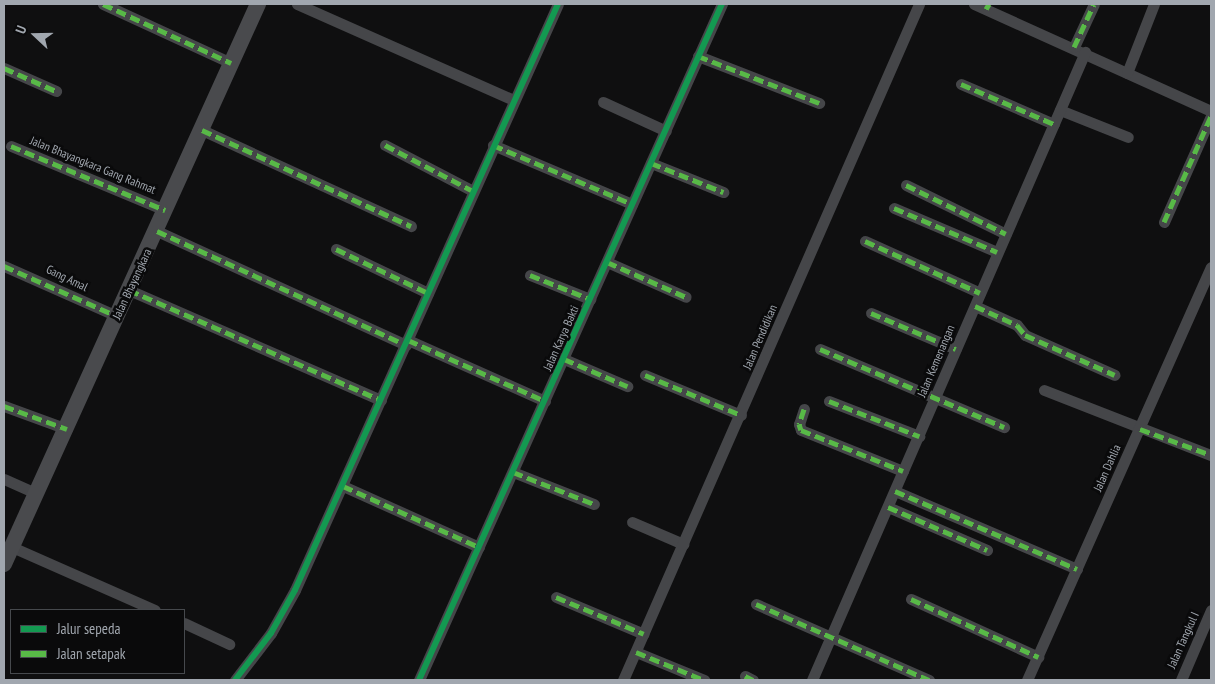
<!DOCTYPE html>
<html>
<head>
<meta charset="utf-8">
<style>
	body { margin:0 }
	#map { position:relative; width:1215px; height:684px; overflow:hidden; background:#0f0f10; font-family:"PT Sans Narrow",sans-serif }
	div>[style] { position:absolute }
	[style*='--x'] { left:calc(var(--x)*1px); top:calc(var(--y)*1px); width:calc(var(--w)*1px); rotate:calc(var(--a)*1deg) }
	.minor>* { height:11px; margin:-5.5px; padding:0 5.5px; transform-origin:5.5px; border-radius:5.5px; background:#454649 }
	.secondary>* { height:16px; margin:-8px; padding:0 8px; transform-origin:8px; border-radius:8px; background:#494a4d }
	.quiet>* { height:5px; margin-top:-2.5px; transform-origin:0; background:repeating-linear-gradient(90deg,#58b947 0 10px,transparent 0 15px) }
	.cycleway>* { height:6px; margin:-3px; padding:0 3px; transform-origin:3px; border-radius:3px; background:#139951 }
	span { translate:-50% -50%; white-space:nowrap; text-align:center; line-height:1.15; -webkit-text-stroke:5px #0a0a0b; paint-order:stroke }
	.street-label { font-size:12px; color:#a1a7af }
	.frame { position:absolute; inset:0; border:5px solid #a1a7af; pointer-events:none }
	.legend { position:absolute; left:10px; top:609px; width:175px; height:65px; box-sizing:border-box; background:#0a0a0b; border:1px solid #46494d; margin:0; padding:6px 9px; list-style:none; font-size:15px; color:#a1a7af }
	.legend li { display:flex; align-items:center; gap:10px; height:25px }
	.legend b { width:25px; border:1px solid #46494d }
	.north { position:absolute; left:10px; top:10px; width:50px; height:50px; -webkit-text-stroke:4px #0a0a0b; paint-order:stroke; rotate:291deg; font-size:14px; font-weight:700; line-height:20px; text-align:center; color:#a1a7af }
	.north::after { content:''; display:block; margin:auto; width:18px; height:22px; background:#a1a7af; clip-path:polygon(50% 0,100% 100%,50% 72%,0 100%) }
</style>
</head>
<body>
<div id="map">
	<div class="minor">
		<div style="--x:103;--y:4;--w:141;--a:24.7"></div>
		<div style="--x:297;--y:4;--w:237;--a:23.9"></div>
		<div style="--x:974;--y:4;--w:260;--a:24.3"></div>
		<div style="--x:1074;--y:47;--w:47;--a:-65.1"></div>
		<div style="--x:698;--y:56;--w:130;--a:21.2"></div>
		<div style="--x:4;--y:68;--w:57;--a:23.9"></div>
		<div style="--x:1127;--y:73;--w:74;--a:-68.6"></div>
		<div style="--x:961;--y:84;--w:101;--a:23.3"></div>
		<div style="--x:603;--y:102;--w:69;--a:24.7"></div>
		<div style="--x:1060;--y:110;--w:73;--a:21.7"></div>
		<div style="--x:202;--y:130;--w:230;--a:24.7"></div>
		<div style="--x:385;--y:145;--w:99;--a:27.6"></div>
		<div style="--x:493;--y:145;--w:151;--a:23"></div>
		<div style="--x:11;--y:146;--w:167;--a:22.6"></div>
		<div style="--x:651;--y:163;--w:78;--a:21.9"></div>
		<div style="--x:906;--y:185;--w:111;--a:26.1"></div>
		<div style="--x:894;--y:208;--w:112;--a:23.1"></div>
		<div style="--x:1164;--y:222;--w:116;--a:-66.1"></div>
		<div style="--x:157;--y:231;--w:274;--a:24.6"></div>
		<div style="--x:865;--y:241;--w:126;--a:24.3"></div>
		<div style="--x:336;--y:249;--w:102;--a:25.6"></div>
		<div style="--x:607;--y:262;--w:86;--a:23.9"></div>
		<div style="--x:4;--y:266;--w:124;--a:23.9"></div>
		<div style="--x:530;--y:275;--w:65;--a:21.8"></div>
		<div style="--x:129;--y:290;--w:275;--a:23.6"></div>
		<div style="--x:975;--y:306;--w:46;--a:24.3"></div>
		<div style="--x:1017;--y:325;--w:13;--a:51"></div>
		<div style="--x:1025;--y:335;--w:98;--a:24"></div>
		<div style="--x:871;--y:313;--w:92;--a:23"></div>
		<div style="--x:408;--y:340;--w:150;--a:24"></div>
		<div style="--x:820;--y:349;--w:200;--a:23"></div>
		<div style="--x:564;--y:359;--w:69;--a:23.2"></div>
		<div style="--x:645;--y:375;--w:104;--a:22.6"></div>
		<div style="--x:1044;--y:390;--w:179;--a:21.3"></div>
		<div style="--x:829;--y:401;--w:97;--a:21.3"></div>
		<div style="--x:4;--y:406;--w:67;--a:20.1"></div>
		<div style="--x:804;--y:409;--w:16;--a:108"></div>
		<div style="--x:799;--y:424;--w:6;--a:72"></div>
		<div style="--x:801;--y:430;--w:110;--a:21.9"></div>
		<div style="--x:513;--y:472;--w:87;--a:21.6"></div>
		<div style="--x:4;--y:479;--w:35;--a:24"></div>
		<div style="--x:343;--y:486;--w:149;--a:24.2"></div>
		<div style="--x:895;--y:491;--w:198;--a:23.2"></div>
		<div style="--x:888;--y:507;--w:108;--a:23.5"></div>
		<div style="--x:632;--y:522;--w:56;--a:23.3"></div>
		<div style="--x:12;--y:547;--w:156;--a:23.8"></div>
		<div style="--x:556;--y:597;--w:95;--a:22.8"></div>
		<div style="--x:911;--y:599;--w:140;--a:24.5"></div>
		<div style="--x:756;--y:604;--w:189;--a:23.7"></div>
		<div style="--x:184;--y:623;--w:50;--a:25"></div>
		<div style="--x:636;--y:652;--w:74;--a:22.4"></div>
		<div style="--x:745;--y:676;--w:9;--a:27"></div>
		<div style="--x:235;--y:680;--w:59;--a:-52.5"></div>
		<div style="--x:271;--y:633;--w:49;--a:-60.8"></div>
		<div style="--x:295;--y:590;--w:642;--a:-65.83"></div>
		<div style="--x:419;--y:680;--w:741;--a:-65.86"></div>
		<div style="--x:623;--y:680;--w:738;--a:-66.35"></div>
		<div style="--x:812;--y:680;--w:685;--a:-66.5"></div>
		<div style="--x:1027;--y:680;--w:452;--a:-66"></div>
		<div style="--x:1181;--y:680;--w:76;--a:-66.8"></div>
	</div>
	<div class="secondary">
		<div style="--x:4;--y:564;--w:615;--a:-65.6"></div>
	</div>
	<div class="quiet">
		<div style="--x:103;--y:4;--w:141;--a:24.7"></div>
		<div style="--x:986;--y:9;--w:6;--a:-59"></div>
		<div style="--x:1074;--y:47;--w:47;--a:-65.1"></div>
		<div style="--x:698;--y:56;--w:130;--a:21.2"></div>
		<div style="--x:4;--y:68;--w:57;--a:23.9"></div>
		<div style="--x:961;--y:84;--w:101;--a:23.3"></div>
		<div style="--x:202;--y:130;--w:230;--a:24.7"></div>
		<div style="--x:385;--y:145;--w:99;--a:27.6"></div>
		<div style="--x:493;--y:145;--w:151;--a:23"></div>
		<div style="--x:11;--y:146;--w:167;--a:22.6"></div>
		<div style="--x:651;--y:163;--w:78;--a:21.9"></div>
		<div style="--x:906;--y:185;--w:111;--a:26.1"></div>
		<div style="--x:894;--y:208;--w:112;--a:23.1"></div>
		<div style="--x:1164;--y:222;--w:116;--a:-66.1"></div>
		<div style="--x:157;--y:231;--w:274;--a:24.6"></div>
		<div style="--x:865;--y:241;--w:126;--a:24.3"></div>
		<div style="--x:336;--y:249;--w:102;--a:25.6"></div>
		<div style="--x:607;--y:262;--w:86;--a:23.9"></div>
		<div style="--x:4;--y:266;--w:124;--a:23.9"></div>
		<div style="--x:530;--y:275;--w:65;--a:21.8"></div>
		<div style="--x:129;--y:290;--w:275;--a:23.6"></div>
		<div style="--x:975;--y:306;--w:46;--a:24.3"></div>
		<div style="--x:1017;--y:325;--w:13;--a:51"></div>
		<div style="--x:1025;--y:335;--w:98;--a:24"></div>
		<div style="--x:871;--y:313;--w:92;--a:23"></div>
		<div style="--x:408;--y:340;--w:150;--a:24"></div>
		<div style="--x:820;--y:349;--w:200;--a:23"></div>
		<div style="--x:564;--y:359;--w:69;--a:23.2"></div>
		<div style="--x:645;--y:375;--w:104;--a:22.6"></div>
		<div style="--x:829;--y:401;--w:97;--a:21.3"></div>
		<div style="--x:4;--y:406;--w:67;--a:20.1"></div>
		<div style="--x:804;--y:409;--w:16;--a:108"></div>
		<div style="--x:799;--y:424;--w:6;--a:72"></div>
		<div style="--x:801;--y:430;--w:110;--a:21.9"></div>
		<div style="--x:1140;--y:429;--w:76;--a:20.1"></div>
		<div style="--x:513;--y:472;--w:87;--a:21.6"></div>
		<div style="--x:343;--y:486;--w:149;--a:24.2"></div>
		<div style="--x:895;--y:491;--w:198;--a:23.2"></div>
		<div style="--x:888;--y:507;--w:108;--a:23.5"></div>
		<div style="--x:556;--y:597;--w:95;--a:22.8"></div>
		<div style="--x:911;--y:599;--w:140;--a:24.5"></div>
		<div style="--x:756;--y:604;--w:189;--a:23.7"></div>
		<div style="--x:636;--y:652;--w:74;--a:22.4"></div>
		<div style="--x:745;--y:676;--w:9;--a:27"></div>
	</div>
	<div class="cycleway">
		<div style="--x:235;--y:680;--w:59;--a:-52.5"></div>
		<div style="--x:271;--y:633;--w:49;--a:-60.8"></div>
		<div style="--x:295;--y:590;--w:642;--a:-65.83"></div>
		<div style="--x:419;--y:680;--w:741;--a:-65.86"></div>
	</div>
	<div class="street-label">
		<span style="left:93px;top:165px;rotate:22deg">Jalan Bhayangkara Gang Rahmat</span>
		<span style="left:67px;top:278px;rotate:26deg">Gang Amal</span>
		<span style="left:132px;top:284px;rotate:-65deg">Jalan Bhayangkara</span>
		<span style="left:760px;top:337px;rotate:-67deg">Jalan Pendidikan</span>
		<span style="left:561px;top:338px;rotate:-66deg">Jalan Karya Bakti</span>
		<span style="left:936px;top:361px;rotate:-67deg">Jalan Kemenangan</span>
		<span style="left:1107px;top:468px;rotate:-66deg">Jalan Dahlia</span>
		<span style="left:1183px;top:640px;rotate:-66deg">Jalan Tangkul I</span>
	</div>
	<div class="frame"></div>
	<ul class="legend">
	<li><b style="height:6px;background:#139951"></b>Jalur sepeda</li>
	<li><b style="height:6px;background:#58b947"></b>Jalan setapak</li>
	</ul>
	<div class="north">U</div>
</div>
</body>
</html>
